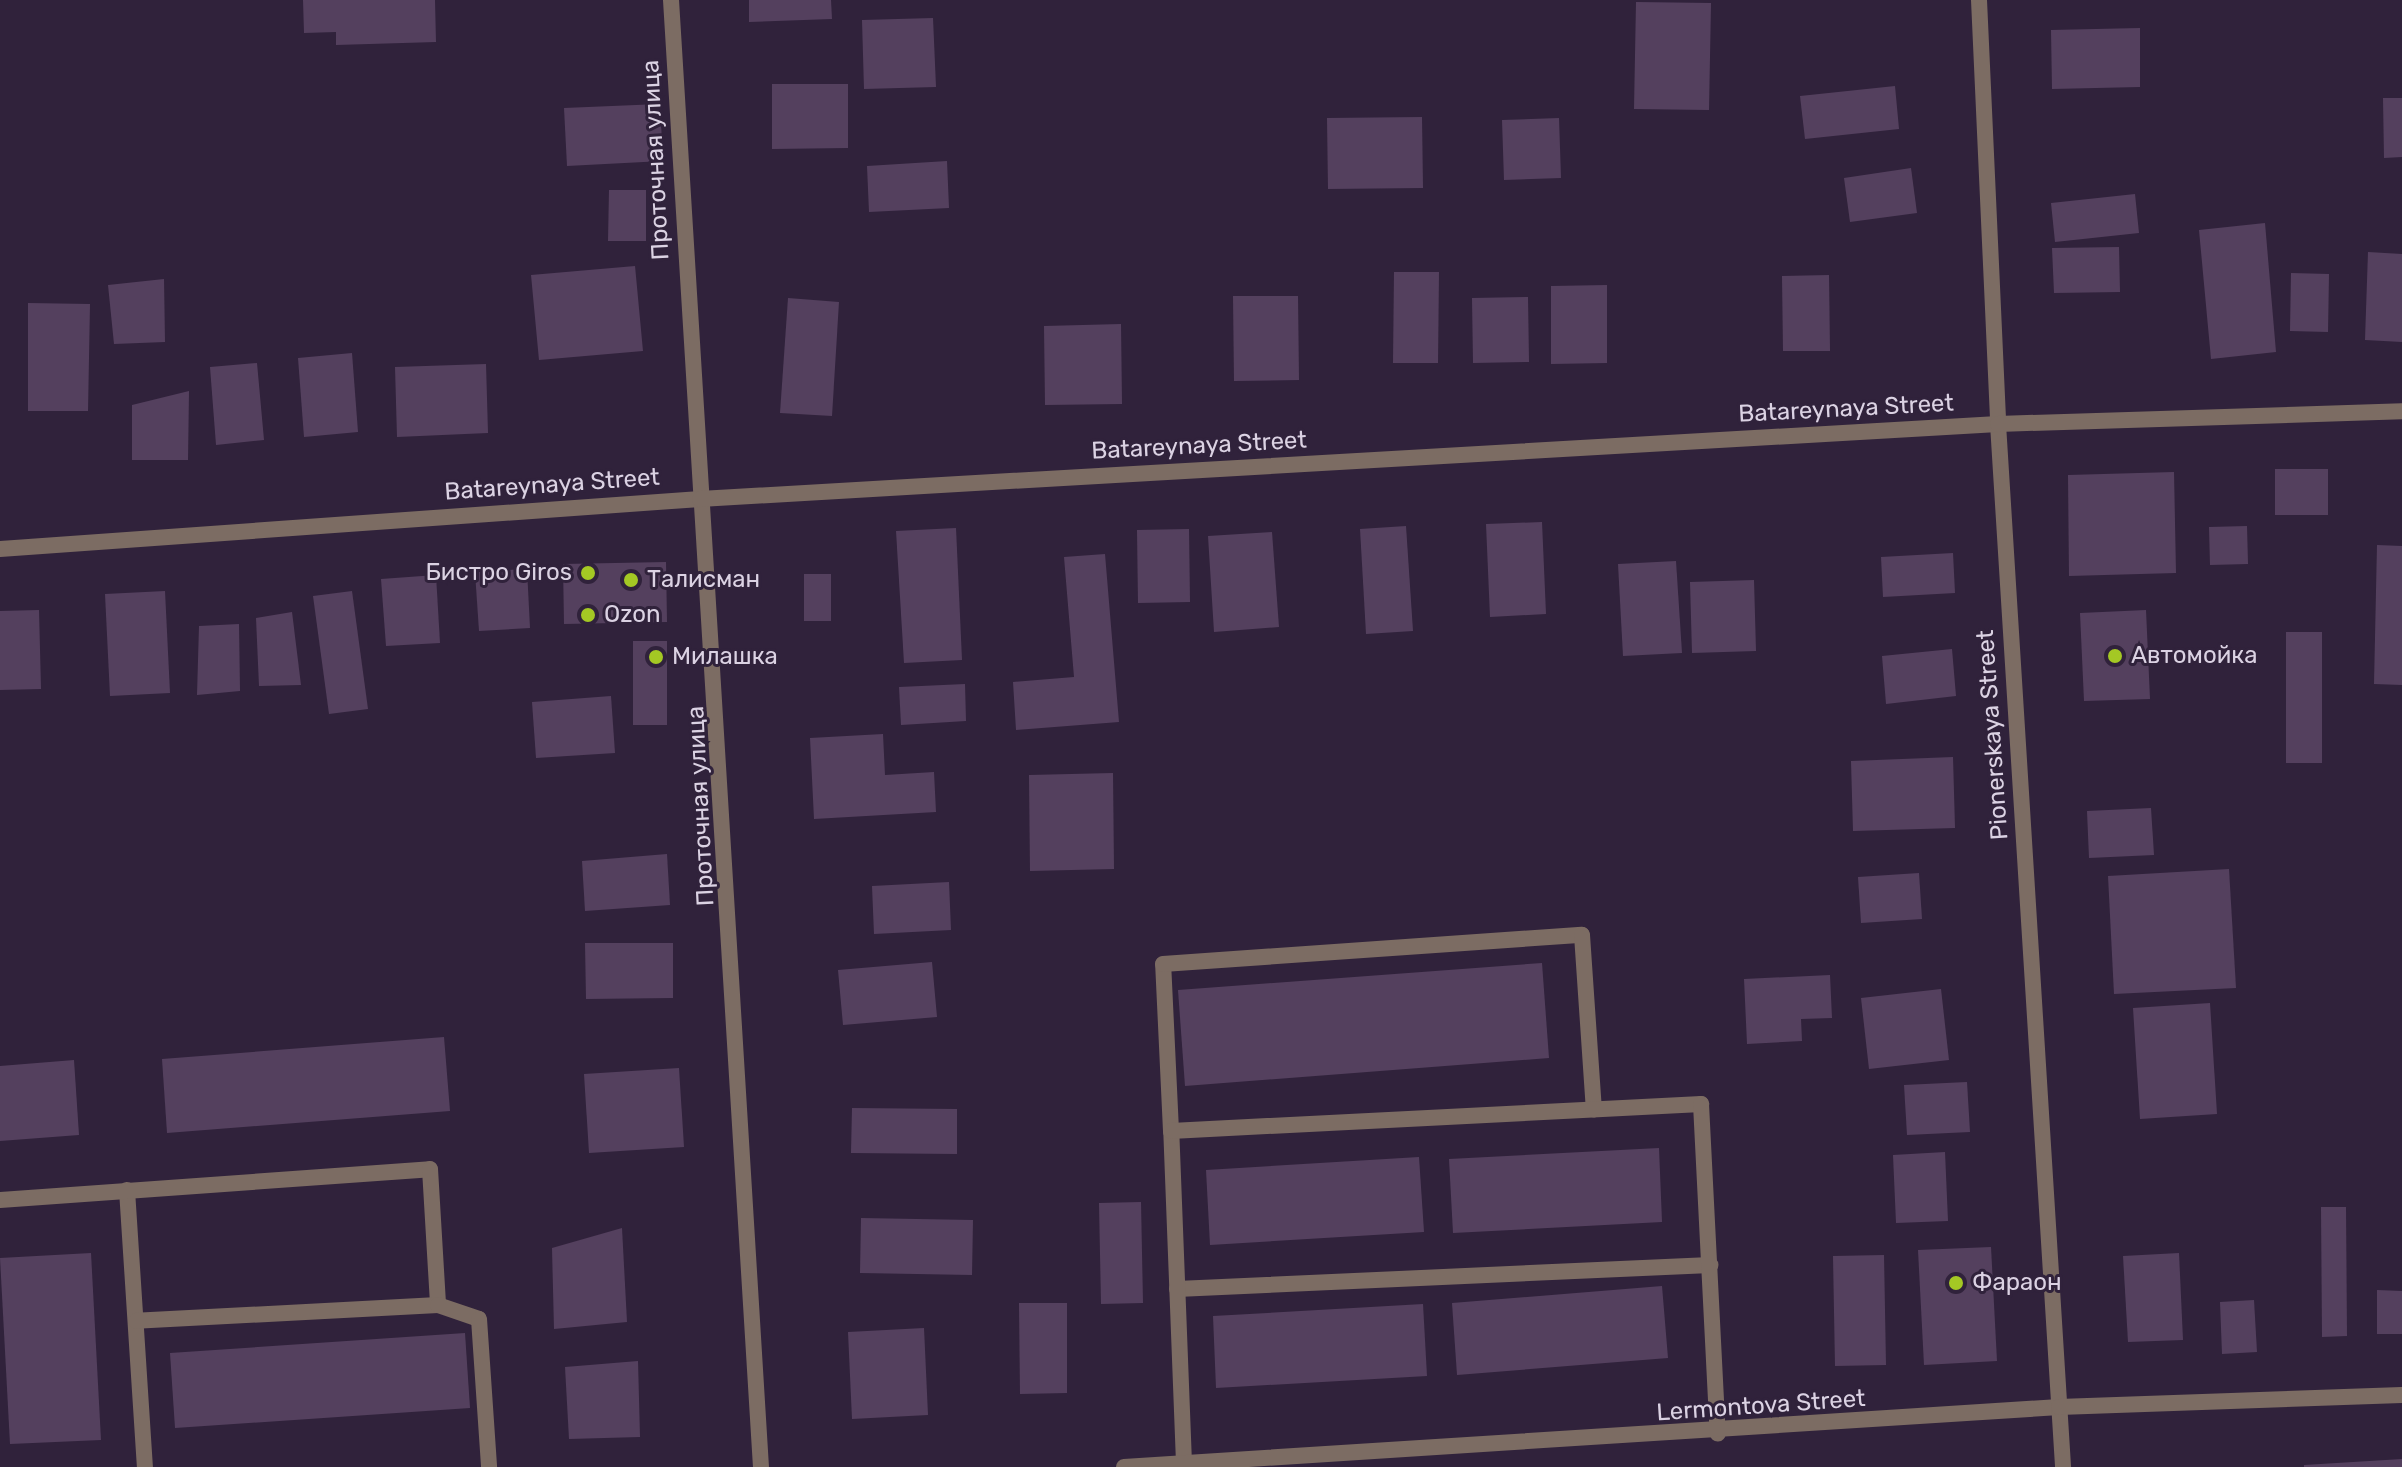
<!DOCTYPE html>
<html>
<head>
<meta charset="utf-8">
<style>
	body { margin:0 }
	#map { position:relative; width:2402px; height:1467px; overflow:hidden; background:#30223b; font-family:Rubik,sans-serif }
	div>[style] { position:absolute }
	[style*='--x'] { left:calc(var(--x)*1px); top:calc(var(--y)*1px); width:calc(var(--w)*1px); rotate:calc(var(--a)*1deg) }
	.building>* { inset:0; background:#54405e }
	.service>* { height:16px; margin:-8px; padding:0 8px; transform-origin:8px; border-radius:8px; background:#7c6c63 }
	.minor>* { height:16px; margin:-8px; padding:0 8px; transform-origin:8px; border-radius:8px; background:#7c6c63 }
	.tertiary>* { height:16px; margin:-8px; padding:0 8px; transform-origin:8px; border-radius:8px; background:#7c6c63 }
	.dots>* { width:22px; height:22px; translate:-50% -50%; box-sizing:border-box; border:4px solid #30223b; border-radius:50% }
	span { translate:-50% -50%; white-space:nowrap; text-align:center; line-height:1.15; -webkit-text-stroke:6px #30223b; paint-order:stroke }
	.street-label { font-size:24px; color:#dbd2e3 }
	.poi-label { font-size:24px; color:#dbd2e3 }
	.right { translate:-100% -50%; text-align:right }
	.left { translate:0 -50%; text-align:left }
</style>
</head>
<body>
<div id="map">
	<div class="building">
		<div style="clip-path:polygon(303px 0,435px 0,436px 42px,336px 45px,336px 32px,304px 33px)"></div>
		<div style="clip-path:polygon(749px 0,831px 0,832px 19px,749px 22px)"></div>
		<div style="clip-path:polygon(1636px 2px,1711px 3px,1709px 110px,1634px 109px)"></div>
		<div style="clip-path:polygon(933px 18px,936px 87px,864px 89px,862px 20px)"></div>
		<div style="clip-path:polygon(2140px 28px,2140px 87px,2052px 89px,2051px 30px)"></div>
		<div style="clip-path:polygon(772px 84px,848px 84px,848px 148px,772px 149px)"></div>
		<div style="clip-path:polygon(1895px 86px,1899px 129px,1805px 139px,1800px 96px)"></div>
		<div style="clip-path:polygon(2383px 98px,2402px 98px,2402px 157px,2384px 158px)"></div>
		<div style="clip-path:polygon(660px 104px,663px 161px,567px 166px,564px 108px)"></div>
		<div style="clip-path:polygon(1422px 117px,1423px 188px,1328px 189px,1327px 118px)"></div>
		<div style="clip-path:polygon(1559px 118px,1561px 178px,1504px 180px,1502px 120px)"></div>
		<div style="clip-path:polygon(947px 161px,949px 208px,869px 212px,867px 166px)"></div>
		<div style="clip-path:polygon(1911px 168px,1917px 213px,1850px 222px,1844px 178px)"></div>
		<div style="clip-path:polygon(609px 190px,646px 190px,646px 241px,608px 241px)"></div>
		<div style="clip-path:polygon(2135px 194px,2139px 233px,2055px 242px,2051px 203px)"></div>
		<div style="clip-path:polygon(2265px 223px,2276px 352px,2211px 359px,2199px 230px)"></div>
		<div style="clip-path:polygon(2119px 247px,2120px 292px,2054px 293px,2052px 248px)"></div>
		<div style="clip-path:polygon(2368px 252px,2402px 254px,2402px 342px,2365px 340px)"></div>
		<div style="clip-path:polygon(635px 266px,643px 351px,539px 360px,531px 275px)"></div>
		<div style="clip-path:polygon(1394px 272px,1439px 272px,1438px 363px,1393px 363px)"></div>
		<div style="clip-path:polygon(2291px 273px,2329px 274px,2328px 332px,2290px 331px)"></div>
		<div style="clip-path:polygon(1829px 275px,1830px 351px,1783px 351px,1782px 276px)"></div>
		<div style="clip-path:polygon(164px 279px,165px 342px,114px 344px,108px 285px)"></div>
		<div style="clip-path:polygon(1607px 285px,1607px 363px,1551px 364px,1551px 286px)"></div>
		<div style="clip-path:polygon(1233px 296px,1298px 296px,1299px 380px,1234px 381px)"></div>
		<div style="clip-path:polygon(1528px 297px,1529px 362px,1473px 363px,1472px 298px)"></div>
		<div style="clip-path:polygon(788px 298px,839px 302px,832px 416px,780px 413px)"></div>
		<div style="clip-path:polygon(28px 303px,90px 304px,88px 411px,28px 411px)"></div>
		<div style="clip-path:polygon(1121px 324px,1122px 404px,1045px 405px,1044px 326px)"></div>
		<div style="clip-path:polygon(352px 353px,358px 432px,304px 437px,298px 358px)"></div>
		<div style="clip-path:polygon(257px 363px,264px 440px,216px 445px,210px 367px)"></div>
		<div style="clip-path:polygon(486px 364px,488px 433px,397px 437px,395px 367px)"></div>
		<div style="clip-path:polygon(189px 391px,188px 460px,132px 460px,132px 405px)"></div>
		<div style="clip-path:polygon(2275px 469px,2328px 469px,2328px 515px,2275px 515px)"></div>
		<div style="clip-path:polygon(2174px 472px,2176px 573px,2069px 576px,2068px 475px)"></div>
		<div style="clip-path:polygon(1542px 522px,1546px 614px,1490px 617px,1486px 524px)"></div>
		<div style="clip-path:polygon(1406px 526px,1413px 631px,1366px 634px,1360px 529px)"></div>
		<div style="clip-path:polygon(2247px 526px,2248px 564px,2210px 565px,2209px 527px)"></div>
		<div style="clip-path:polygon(956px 528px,962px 660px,904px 663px,896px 531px)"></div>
		<div style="clip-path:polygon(1189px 529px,1190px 602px,1138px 603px,1137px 530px)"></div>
		<div style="clip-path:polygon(1272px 532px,1279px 627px,1214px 632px,1208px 536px)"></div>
		<div style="clip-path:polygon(2377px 545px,2402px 546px,2402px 685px,2374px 684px)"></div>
		<div style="clip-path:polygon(1953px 553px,1955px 593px,1883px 597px,1881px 557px)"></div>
		<div style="clip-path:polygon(1105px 554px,1119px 722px,1016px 730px,1013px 682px,1074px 677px,1064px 557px)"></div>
		<div style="clip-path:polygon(1676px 561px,1682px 653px,1623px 656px,1618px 564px)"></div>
		<div style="clip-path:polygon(666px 562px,667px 622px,564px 624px,563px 564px)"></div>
		<div style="clip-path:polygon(527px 569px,530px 628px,479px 631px,475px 572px)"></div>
		<div style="clip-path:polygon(804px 574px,831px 574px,831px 621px,804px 621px)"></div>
		<div style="clip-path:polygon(436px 575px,440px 643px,386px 646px,381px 579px)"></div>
		<div style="clip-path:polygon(1754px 580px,1756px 651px,1692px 653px,1690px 582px)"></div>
		<div style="clip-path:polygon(165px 591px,170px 693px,110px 696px,105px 594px)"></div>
		<div style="clip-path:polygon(352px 591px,368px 709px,329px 714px,313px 596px)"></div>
		<div style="clip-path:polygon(39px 610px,41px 689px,0 690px,0 611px)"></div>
		<div style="clip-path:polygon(2146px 610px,2150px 699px,2084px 701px,2080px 613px)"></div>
		<div style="clip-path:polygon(292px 612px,301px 685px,259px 686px,256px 618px)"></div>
		<div style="clip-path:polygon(239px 624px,240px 691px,197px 695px,199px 626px)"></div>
		<div style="clip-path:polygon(2286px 632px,2322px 632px,2322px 763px,2286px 763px)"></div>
		<div style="clip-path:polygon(633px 641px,667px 641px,667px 725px,633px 725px)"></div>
		<div style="clip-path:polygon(1952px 649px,1956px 696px,1886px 704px,1882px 656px)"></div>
		<div style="clip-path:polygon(965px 684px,966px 721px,901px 725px,899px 687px)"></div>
		<div style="clip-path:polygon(611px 696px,615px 753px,536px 758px,532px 702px)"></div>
		<div style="clip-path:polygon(883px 734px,885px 775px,934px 772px,936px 812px,814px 819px,810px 738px)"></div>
		<div style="clip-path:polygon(1953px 757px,1955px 828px,1853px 831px,1851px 761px)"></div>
		<div style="clip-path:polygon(1113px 773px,1114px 869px,1030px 871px,1029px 775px)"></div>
		<div style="clip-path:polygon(2151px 808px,2154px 855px,2089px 858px,2087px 811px)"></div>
		<div style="clip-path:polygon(667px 854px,670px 905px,585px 911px,582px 861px)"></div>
		<div style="clip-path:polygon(2229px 869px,2236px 988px,2114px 994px,2108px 876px)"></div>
		<div style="clip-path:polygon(1919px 873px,1922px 919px,1861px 923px,1858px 877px)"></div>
		<div style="clip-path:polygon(949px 882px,951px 930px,874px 934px,872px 886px)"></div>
		<div style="clip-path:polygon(585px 943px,673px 943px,673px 998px,586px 999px)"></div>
		<div style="clip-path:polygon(932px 962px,937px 1017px,843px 1025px,838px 970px)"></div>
		<div style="clip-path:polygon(1542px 963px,1549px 1058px,1185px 1086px,1178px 990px)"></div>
		<div style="clip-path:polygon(1830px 975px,1832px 1018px,1801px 1019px,1802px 1041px,1747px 1044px,1744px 979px)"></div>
		<div style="clip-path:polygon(1941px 989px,1949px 1060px,1869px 1069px,1861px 998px)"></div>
		<div style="clip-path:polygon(2210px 1003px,2217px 1114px,2140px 1119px,2133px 1008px)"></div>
		<div style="clip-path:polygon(444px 1037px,450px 1111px,167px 1133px,162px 1059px)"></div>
		<div style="clip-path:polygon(74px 1060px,79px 1135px,0 1141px,0 1066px)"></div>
		<div style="clip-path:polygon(679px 1068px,684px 1147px,589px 1153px,584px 1074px)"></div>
		<div style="clip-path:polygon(1967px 1082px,1970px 1132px,1907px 1135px,1904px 1085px)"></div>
		<div style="clip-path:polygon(852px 1108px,957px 1109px,957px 1154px,851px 1153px)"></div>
		<div style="clip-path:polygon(1659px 1148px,1662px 1222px,1453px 1233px,1449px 1159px)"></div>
		<div style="clip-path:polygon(1945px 1152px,1948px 1221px,1896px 1223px,1893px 1155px)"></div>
		<div style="clip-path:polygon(1419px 1157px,1424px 1232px,1210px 1245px,1206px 1170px)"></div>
		<div style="clip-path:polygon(1141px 1202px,1143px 1303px,1101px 1304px,1099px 1203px)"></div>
		<div style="clip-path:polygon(2321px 1207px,2346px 1207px,2347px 1336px,2322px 1337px)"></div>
		<div style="clip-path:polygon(861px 1218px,973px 1220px,972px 1275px,860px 1273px)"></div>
		<div style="clip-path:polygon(622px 1228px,627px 1322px,554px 1329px,552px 1248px)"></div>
		<div style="clip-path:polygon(1991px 1247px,1997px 1361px,1924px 1365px,1918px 1250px)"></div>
		<div style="clip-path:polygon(91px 1253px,101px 1440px,10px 1444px,0 1258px)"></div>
		<div style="clip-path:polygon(2179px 1253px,2183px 1340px,2128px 1342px,2123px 1256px)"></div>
		<div style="clip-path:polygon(1884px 1255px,1886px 1365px,1835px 1366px,1833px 1256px)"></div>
		<div style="clip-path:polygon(1662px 1286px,1668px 1358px,1457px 1375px,1452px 1303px)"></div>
		<div style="clip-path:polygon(2377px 1290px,2402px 1291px,2402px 1334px,2377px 1334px)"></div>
		<div style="clip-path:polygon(2254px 1300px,2257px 1352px,2222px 1354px,2220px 1302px)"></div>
		<div style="clip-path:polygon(1019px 1303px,1067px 1303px,1067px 1393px,1020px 1394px)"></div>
		<div style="clip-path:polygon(1423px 1304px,1427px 1376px,1216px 1388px,1213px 1316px)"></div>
		<div style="clip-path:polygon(924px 1328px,928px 1415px,852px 1419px,848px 1332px)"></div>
		<div style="clip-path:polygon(465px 1333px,470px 1408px,175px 1428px,170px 1353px)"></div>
		<div style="clip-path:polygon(638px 1361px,640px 1437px,569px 1439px,565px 1367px)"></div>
		<div style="clip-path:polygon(2402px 1459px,2402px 1467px,2304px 1467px,2304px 1465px)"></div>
	</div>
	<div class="service">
		<div style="--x:1171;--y:1131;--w:167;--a:-92.7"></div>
		<div style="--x:1163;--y:964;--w:420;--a:-4"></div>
		<div style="--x:1582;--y:935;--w:175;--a:86.1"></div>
		<div style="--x:127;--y:1190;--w:278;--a:86.3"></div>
		<div style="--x:0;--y:1200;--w:431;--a:-4.1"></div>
		<div style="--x:430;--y:1169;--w:136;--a:86.6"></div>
		<div style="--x:438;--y:1305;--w:302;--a:177"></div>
		<div style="--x:1177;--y:1289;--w:534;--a:-2.58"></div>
		<div style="--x:438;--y:1305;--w:43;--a:18.9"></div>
		<div style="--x:479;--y:1319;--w:148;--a:86.1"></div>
		<div style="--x:1184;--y:1463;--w:332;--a:-92.2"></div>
		<div style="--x:1171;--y:1131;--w:531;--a:-2.92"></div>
		<div style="--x:1701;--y:1104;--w:330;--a:87.1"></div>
	</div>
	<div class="minor">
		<div style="--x:1979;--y:0;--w:424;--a:87.4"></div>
		<div style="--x:1124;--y:1467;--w:937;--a:-3.67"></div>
	</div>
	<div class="tertiary">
		<div style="--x:671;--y:0;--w:1470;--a:86.49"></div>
		<div style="--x:1998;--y:424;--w:1045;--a:86.43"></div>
		<div style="--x:0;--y:549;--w:702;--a:-4.09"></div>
		<div style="--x:700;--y:499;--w:1300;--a:-3.31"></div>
		<div style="--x:1998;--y:424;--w:404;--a:-1.8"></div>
		<div style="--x:2059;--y:1407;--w:343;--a:-2"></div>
	</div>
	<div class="dots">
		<div style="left:588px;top:573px;background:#a4c824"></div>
		<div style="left:631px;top:580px;background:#a4c824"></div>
		<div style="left:588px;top:615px;background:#a4c824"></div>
		<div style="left:2115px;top:656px;background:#a4c824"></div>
		<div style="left:656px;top:657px;background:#a4c824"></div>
		<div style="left:1956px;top:1283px;background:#a4c824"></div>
	</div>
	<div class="street-label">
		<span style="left:656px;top:160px;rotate:-93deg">Проточная улица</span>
		<span style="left:1846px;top:409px;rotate:-3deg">Batareynaya Street</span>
		<span style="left:1199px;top:446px;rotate:-3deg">Batareynaya Street</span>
		<span style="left:552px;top:485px;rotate:-4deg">Batareynaya Street</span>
		<span style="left:1993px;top:735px;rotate:-94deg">Pionerskaya Street</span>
		<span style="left:701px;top:806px;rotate:-93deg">Проточная улица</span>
		<span style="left:1761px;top:1406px;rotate:-4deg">Lermontova Street</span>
	</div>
	<div class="poi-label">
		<span class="right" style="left:572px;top:573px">Бистро Giros</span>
		<span class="left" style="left:647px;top:580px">Талисман</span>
		<span class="left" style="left:604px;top:615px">Ozon</span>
		<span class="left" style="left:2131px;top:656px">Автомойка</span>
		<span class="left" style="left:672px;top:657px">Милашка</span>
		<span class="left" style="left:1972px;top:1283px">Фараон</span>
	</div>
</div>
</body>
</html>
